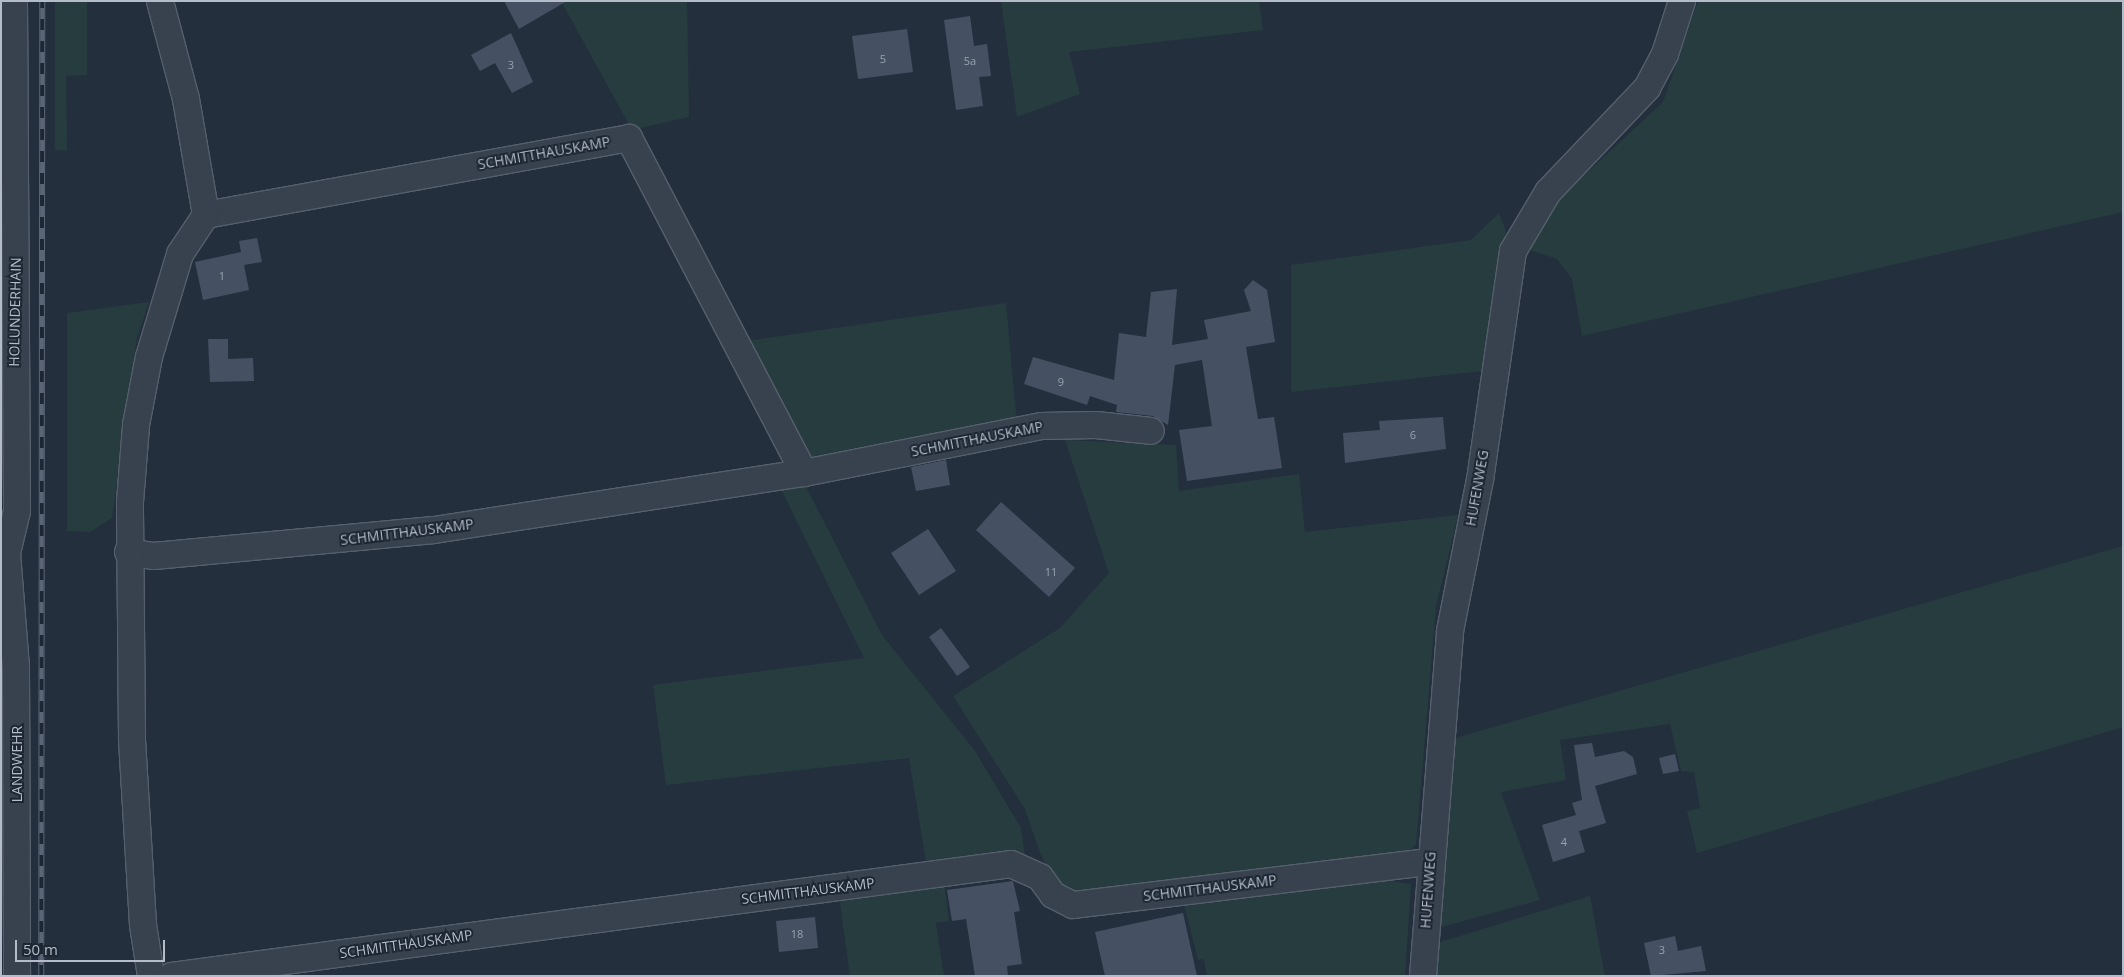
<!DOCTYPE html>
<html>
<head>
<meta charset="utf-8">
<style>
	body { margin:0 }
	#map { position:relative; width:2124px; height:977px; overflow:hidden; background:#242f3e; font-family:"Open Sans",sans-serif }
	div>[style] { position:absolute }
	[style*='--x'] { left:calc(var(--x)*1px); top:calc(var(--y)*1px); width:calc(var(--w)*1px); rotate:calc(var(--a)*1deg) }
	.green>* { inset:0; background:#263c3f }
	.building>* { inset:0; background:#455162 }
	.roads { filter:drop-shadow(1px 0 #565f6c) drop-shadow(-1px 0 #565f6c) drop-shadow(0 1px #565f6c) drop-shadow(0 -1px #565f6c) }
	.minor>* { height:26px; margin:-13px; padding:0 13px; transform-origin:13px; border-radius:13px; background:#38414e }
	.rail>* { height:5.5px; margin-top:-2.75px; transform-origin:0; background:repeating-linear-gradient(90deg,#1d2633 0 11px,#5a6575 0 22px); box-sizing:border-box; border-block:1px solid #5a6575 }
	span { translate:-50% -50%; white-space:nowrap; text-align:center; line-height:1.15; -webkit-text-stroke:4px #1d2633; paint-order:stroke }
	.number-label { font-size:11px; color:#98a1af }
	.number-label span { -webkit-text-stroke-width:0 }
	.street-label { font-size:14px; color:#b4bcc9 }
	.frame { position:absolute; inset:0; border:2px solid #b4bcc9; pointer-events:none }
	.scale { position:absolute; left:15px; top:940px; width:150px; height:22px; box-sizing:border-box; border:2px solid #b4bcc9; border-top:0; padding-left:6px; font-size:15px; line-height:18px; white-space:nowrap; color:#b4bcc9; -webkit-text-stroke:4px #1d2633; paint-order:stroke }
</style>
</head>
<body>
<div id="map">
	<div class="green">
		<div style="clip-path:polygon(55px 1px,87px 1px,87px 75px,66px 76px,67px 151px,55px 150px)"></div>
		<div style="clip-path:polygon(561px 1px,687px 1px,689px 117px,632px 130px)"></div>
		<div style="clip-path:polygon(1001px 1px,1259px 1px,1263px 30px,1069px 52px,1080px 94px,1017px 117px)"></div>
		<div style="clip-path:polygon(1698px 1px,2123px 1px,2123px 212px,1582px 336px,1572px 279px,1557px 259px,1525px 248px,1532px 224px,1663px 102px)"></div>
		<div style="clip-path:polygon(1499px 213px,1506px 231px,1483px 371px,1291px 392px,1291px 265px,1471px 240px)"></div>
		<div style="clip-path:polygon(149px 302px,137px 338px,112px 518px,90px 532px,67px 531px,67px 313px)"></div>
		<div style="clip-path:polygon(1006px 303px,1017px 425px,810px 462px,747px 341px)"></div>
		<div style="clip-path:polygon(1065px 440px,1176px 445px,1179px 491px,1299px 474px,1305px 532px,1458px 515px,1436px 607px,1416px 845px,1399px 857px,1088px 897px,1060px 891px,1040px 853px,1025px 809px,953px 696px,1060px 628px,1109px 573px)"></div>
		<div style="clip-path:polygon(802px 479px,882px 635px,975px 751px,1021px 828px,1025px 856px,927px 868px,909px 758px,666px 785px,653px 685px,864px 658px,778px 483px)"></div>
		<div style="clip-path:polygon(2123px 546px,2123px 727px,1697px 853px,1687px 811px,1700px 808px,1694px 772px,1681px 771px,1670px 724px,1560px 740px,1566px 780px,1501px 792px,1540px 900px,1438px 928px,1452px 739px)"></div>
		<div style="clip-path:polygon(1358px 876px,1411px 884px,1405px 976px,1207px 976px,1204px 959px,1198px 960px,1183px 900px)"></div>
		<div style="clip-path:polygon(944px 882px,949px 921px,936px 923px,944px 976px,850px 976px,839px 896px)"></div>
		<div style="clip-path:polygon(1590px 896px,1605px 976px,1435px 976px,1437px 943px)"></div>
	</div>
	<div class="building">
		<div style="clip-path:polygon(504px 1px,567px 1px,519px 29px)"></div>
		<div style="clip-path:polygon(970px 16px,974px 46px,987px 44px,991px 76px,979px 77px,983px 106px,956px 110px,944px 20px)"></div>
		<div style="clip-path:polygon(907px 29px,913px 72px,858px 79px,852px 36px)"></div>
		<div style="clip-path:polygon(511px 33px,533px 82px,512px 93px,495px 63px,480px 71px,471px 55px)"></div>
		<div style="clip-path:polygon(257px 238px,262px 262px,244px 265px,249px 290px,203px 300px,195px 262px,241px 252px,239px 241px)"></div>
		<div style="clip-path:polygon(1253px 280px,1267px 290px,1275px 342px,1246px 347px,1258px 419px,1274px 417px,1282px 468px,1187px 481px,1179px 430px,1212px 426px,1202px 360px,1175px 365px,1168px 425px,1153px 416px,1116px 412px,1117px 405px,1090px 396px,1087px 405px,1024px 384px,1033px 357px,1114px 380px,1119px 333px,1146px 337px,1151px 292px,1177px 289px,1172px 345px,1208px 339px,1204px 320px,1251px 311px,1244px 290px)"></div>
		<div style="clip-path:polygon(208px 339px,228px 339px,228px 359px,253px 358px,254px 381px,210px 382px)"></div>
		<div style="clip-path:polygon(1443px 417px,1446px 449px,1345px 463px,1343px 433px,1380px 430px,1379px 421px)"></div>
		<div style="clip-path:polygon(946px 460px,950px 485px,916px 491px,911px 467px)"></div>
		<div style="clip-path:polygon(1001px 502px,1075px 568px,1049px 597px,976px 530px)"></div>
		<div style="clip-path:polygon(928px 529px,956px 571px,919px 595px,891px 553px)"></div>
		<div style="clip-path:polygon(941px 628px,970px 667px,957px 676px,929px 637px)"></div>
		<div style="clip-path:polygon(1592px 743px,1595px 757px,1624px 751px,1633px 757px,1637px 774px,1595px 786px,1606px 823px,1579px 831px,1585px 852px,1553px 862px,1542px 825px,1576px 815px,1572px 803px,1582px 800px,1574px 745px)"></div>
		<div style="clip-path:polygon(1675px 754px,1679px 771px,1663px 774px,1659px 758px)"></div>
		<div style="clip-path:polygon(1013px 881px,1020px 911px,1014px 912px,1022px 964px,1007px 966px,1008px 976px,975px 976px,966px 919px,952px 921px,947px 890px)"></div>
		<div style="clip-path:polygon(1183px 913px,1197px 976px,1105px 976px,1095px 932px)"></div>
		<div style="clip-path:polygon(815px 917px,818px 948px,779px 952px,776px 921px)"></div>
		<div style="clip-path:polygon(1675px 936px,1678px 951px,1701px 946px,1706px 971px,1651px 976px,1644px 943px)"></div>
	</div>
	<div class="roads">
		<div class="minor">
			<div style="--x:14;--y:1;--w:510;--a:89.66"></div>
			<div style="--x:17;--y:511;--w:43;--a:103.4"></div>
			<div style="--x:7;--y:553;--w:114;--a:85.5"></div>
			<div style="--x:16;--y:667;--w:309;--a:89.8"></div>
			<div style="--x:206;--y:215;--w:430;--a:-10.3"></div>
			<div style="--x:629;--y:138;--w:378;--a:62.4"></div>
			<div style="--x:128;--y:552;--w:26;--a:9"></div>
			<div style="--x:154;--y:556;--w:281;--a:-5.3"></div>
			<div style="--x:434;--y:530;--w:374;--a:-8.8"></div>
			<div style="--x:804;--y:473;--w:242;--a:-11.2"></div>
			<div style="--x:1041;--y:426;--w:55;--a:-1"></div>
			<div style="--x:1096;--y:425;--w:55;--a:6.2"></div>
			<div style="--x:151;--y:976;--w:52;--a:-98.9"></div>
			<div style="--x:143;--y:925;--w:187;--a:-93.4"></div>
			<div style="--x:132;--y:738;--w:236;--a:-90.5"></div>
			<div style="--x:130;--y:502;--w:77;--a:-85.5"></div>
			<div style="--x:136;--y:425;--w:69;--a:-79.2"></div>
			<div style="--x:149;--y:357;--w:108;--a:-73.2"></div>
			<div style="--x:180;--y:254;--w:47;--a:-56.3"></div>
			<div style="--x:206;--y:215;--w:118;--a:-99.8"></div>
			<div style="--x:186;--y:99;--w:101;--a:-104.9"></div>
			<div style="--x:172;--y:976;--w:846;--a:-7.6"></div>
			<div style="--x:1011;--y:864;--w:32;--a:24"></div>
			<div style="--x:1040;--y:877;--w:22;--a:54"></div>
			<div style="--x:1053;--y:895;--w:22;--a:27"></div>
			<div style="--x:1073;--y:905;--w:360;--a:-6.9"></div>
			<div style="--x:1423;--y:976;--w:346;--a:-85.5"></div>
			<div style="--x:1450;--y:631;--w:154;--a:-78.8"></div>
			<div style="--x:1480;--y:480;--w:231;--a:-81.8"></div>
			<div style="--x:1513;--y:251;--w:69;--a:-59.3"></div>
			<div style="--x:1548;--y:192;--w:144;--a:-46.4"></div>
			<div style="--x:1647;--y:88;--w:38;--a:-62"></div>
			<div style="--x:1665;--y:54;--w:56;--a:-72.2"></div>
		</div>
	</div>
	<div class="rail">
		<div style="--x:41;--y:976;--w:975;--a:-89.94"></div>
	</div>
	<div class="number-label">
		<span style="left:883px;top:59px">5</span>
		<span style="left:970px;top:61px">5a</span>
		<span style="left:511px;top:65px">3</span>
		<span style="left:222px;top:276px">1</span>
		<span style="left:1061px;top:382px">9</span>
		<span style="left:1413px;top:435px">6</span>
		<span style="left:1051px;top:572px">11</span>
		<span style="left:1564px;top:842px">4</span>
		<span style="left:797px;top:934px">18</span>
		<span style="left:1662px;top:950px">3</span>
	</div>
	<div class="street-label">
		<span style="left:544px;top:153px;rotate:-10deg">SCHMITTHAUSKAMP</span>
		<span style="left:15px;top:312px;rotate:-89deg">HOLUNDERHAIN</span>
		<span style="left:977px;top:439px;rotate:-11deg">SCHMITTHAUSKAMP</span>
		<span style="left:1477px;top:488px;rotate:-80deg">HUFENWEG</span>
		<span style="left:407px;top:532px;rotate:-7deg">SCHMITTHAUSKAMP</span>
		<span style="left:17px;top:764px;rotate:-90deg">LANDWEHR</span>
		<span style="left:1210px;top:888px;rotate:-7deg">SCHMITTHAUSKAMP</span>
		<span style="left:1428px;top:890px;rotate:-86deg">HUFENWEG</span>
		<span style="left:808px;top:891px;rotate:-7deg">SCHMITTHAUSKAMP</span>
		<span style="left:406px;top:944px;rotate:-8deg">SCHMITTHAUSKAMP</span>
	</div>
	<div class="frame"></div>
	<div class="scale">50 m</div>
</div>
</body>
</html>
